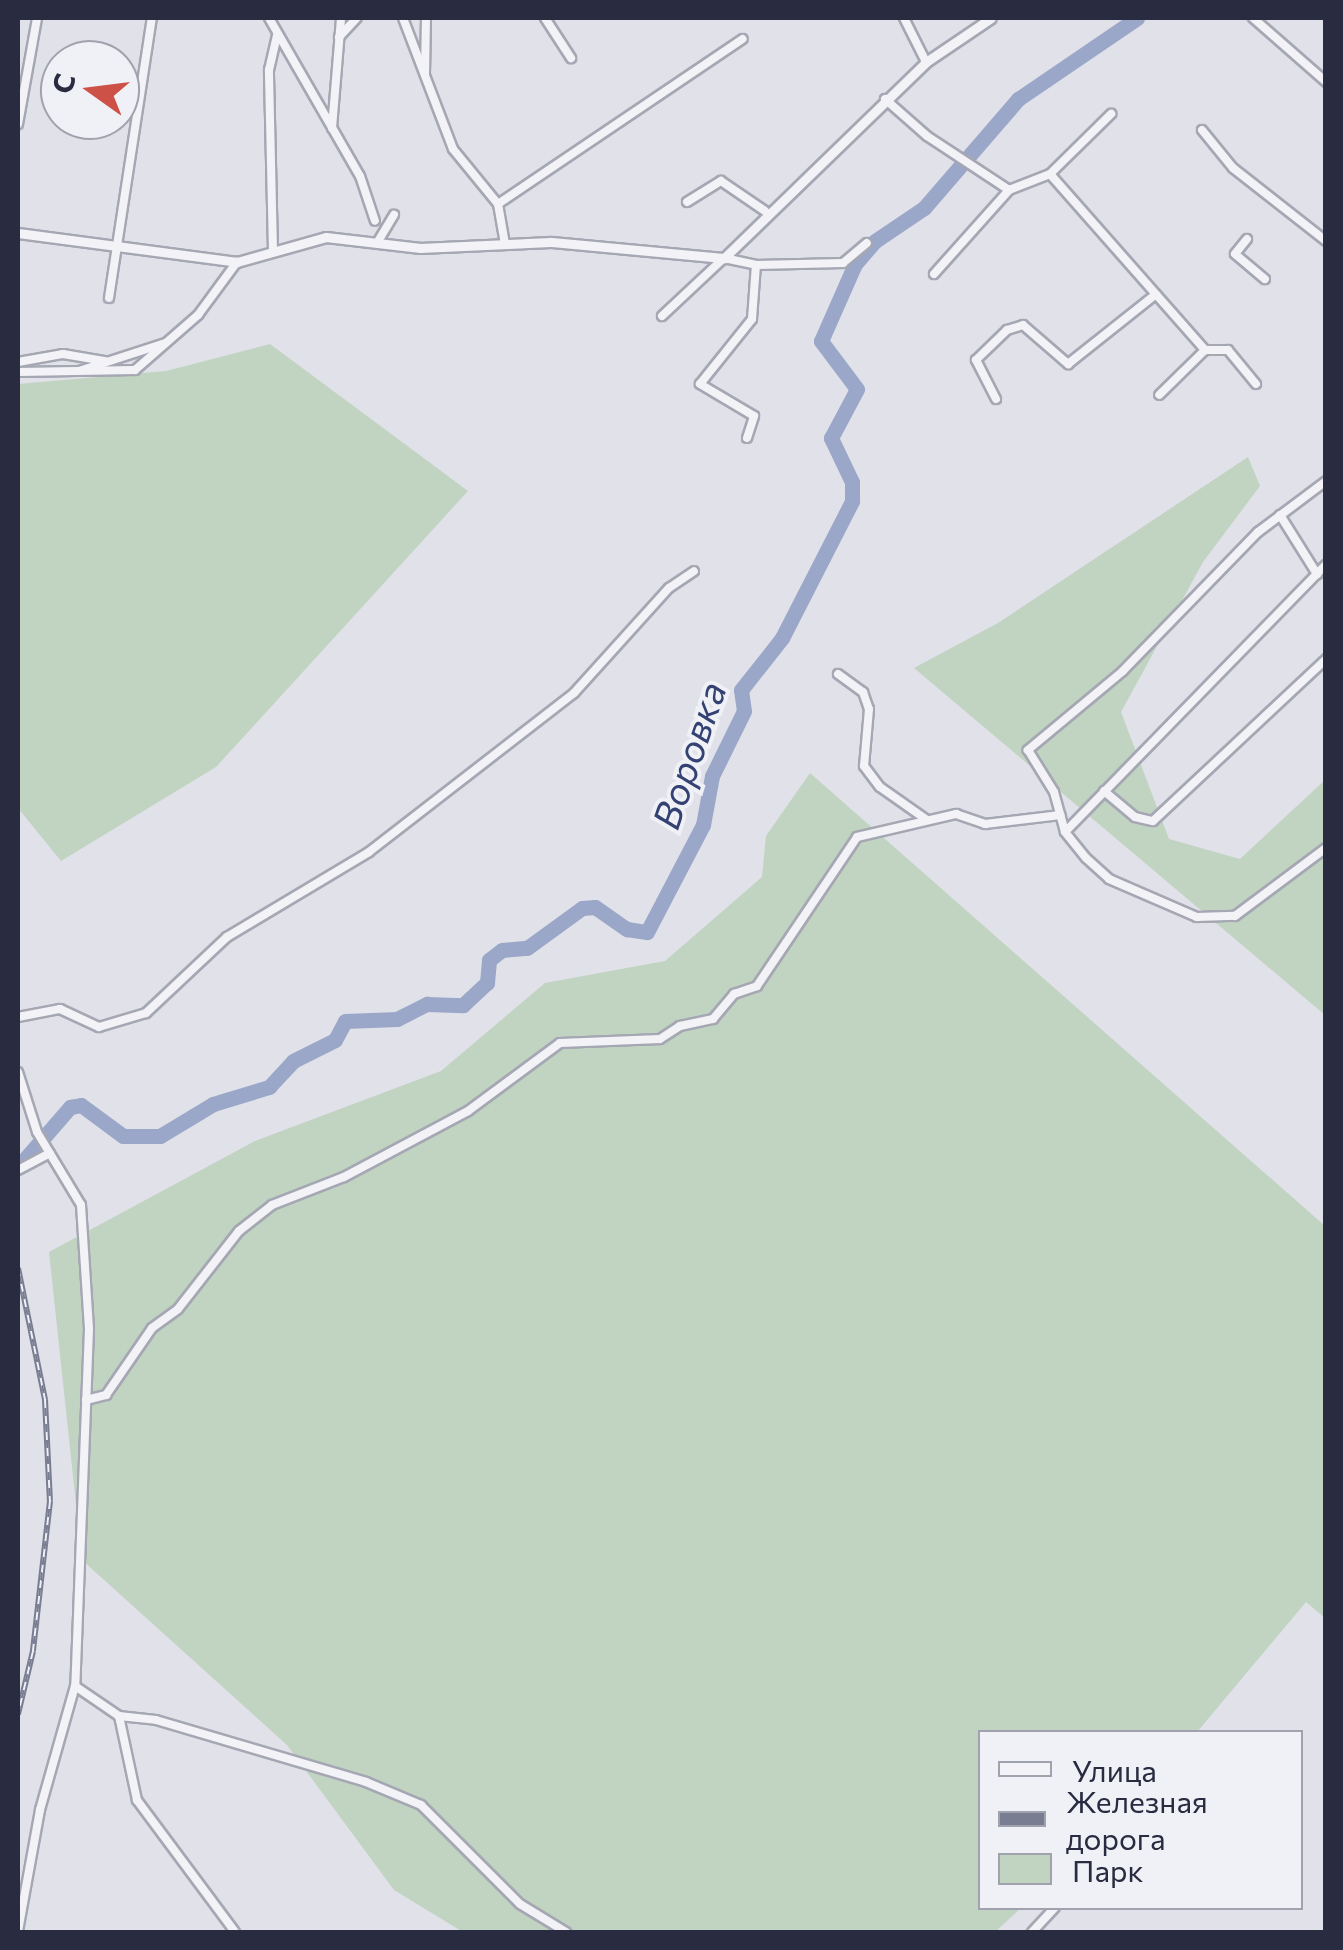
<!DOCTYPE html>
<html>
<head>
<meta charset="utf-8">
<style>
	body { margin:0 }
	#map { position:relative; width:1343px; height:1950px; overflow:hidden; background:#e0e1e9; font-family:Commissioner,sans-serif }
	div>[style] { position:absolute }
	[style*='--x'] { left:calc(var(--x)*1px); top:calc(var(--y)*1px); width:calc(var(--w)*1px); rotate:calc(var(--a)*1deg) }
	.green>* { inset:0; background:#c1d3c1 }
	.river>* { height:15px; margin:-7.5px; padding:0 7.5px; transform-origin:7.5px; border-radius:7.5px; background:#9ba7c8 }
	.roads { filter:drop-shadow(2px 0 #a5a7b3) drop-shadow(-2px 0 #a5a7b3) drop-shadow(0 2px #a5a7b3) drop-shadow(0 -2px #a5a7b3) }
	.minor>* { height:8px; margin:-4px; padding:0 4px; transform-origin:4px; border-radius:4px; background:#f3f3f7 }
	.tertiary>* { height:9px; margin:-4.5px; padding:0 4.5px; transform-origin:4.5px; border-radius:4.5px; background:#f3f3f7 }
	.rail>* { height:6px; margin-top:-3px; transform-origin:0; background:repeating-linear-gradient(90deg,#eff1f6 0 8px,#797d92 0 16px); box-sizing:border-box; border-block:2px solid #797d92 }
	span { translate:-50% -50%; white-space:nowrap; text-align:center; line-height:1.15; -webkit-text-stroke:8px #eff1f6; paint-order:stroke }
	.water-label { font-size:38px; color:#334173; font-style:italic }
	.frame { position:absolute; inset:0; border:20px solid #292c40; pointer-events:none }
	.legend { position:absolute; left:978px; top:1730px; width:325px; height:180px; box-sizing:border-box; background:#eff1f6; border:2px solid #a0a2ad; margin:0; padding:12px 18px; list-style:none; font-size:30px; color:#292c40 }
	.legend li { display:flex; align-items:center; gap:20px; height:50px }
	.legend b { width:50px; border:2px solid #a0a2ad }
	.north { position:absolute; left:40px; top:40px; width:100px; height:100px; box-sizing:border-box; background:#eff1f6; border:2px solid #a0a2ad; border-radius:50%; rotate:284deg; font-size:28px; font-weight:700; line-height:40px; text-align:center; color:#292c40 }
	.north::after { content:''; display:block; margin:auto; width:35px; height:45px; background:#cd5146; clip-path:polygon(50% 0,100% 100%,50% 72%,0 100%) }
</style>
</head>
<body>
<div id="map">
	<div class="green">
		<div style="clip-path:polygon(270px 344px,468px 491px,216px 767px,61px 861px,18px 808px,18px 384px,166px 371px)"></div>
		<div style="clip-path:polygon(1248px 457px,1260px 486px,1203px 562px,1121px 712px,1169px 839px,1240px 859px,1325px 780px,1325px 1015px,914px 668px,998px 623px)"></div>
		<div style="clip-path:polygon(810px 773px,1325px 1226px,1325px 1618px,1306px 1602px,1197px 1732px,981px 1732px,981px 1908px,1021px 1908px,995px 1932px,463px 1932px,394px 1890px,287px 1745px,82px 1560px,49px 1252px,255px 1141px,441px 1071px,545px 983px,665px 961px,762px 877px,766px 836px)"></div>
	</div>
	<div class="river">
		<div style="--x:18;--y:1167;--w:79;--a:-49.1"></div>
		<div style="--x:70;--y:1107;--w:11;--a:-10"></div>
		<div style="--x:81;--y:1105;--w:52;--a:36.4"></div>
		<div style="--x:123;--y:1136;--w:37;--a:0"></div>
		<div style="--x:160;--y:1136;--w:62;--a:-31.1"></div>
		<div style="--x:213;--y:1104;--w:59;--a:-16.9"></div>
		<div style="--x:269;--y:1087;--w:35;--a:-47"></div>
		<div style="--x:293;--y:1061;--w:47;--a:-26.6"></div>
		<div style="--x:335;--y:1040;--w:21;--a:-62"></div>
		<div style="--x:345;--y:1021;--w:52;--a:-2.2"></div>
		<div style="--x:397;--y:1019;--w:34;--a:-27"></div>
		<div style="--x:427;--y:1004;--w:36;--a:2"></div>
		<div style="--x:463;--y:1005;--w:33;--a:-43"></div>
		<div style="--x:487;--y:983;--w:23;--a:-85"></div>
		<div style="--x:489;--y:960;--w:16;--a:-38"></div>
		<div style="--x:502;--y:950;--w:25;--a:-5"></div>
		<div style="--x:527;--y:948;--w:68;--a:-36"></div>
		<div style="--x:582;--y:908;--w:13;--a:-4"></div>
		<div style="--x:595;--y:907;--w:39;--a:35"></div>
		<div style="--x:627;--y:929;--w:20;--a:9"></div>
		<div style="--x:647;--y:932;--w:121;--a:-62.4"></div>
		<div style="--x:703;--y:825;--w:50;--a:-79.6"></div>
		<div style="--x:712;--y:776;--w:72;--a:-63.8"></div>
		<div style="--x:744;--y:711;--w:21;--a:-98"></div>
		<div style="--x:741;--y:690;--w:66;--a:-51.7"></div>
		<div style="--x:782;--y:638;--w:154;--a:-62.9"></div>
		<div style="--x:852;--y:501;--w:19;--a:-90"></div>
		<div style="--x:852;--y:482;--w:49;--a:-115.5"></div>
		<div style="--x:831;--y:438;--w:55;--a:-62"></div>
		<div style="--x:857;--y:389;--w:60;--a:-126.9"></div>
		<div style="--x:821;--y:341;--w:84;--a:-66.2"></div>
		<div style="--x:855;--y:264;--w:30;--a:-49"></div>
		<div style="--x:875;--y:241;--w:59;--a:-34"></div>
		<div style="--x:924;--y:208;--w:144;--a:-49.2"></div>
		<div style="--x:1018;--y:99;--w:144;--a:-34.2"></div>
	</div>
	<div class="roads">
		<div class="minor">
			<div style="--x:269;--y:18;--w:182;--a:60.1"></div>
			<div style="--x:360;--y:176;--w:47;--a:71.6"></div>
			<div style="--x:403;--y:18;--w:140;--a:69.1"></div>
			<div style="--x:453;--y:149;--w:71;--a:50.7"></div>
			<div style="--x:498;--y:204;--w:295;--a:-34"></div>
			<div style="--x:545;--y:18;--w:48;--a:57"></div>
			<div style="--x:904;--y:18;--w:49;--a:63.4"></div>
			<div style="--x:1253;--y:18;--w:97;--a:41.2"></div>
			<div style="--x:339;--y:37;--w:26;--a:-47"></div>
			<div style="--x:425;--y:74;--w:56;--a:-89"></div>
			<div style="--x:885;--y:99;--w:56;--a:41.4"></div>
			<div style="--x:927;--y:136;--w:98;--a:33.4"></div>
			<div style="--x:1009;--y:190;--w:44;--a:-21.3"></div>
			<div style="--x:1050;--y:174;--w:235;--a:48.6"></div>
			<div style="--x:1205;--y:350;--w:64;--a:135.6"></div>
			<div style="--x:18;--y:124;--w:108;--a:-79.8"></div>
			<div style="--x:332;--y:128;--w:110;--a:-85.3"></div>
			<div style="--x:1202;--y:130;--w:49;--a:50.8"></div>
			<div style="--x:1233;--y:168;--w:118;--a:38.1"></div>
			<div style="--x:1050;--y:174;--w:86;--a:-44.5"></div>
			<div style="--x:687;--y:202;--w:40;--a:-32"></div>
			<div style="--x:721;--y:181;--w:53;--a:34.3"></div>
			<div style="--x:498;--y:204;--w:41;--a:80.1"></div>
			<div style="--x:1247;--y:239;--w:19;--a:129"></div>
			<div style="--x:1235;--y:254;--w:39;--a:40"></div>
			<div style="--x:377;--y:243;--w:33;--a:-59"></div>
			<div style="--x:273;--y:251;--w:181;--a:-91.3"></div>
			<div style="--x:269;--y:70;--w:37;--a:-77"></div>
			<div style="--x:934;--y:274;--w:113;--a:-48.2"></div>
			<div style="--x:109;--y:298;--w:283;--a:-81.3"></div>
			<div style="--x:662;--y:316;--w:85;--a:-43.1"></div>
			<div style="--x:724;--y:258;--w:33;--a:12"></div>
			<div style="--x:756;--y:265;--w:87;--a:-1.3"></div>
			<div style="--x:843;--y:263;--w:31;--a:-40"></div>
			<div style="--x:1205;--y:350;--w:23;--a:0"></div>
			<div style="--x:1228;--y:350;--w:44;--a:50.5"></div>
			<div style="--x:18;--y:362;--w:46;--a:-10.1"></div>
			<div style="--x:63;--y:354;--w:43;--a:9.5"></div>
			<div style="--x:79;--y:371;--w:90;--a:-18"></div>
			<div style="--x:18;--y:372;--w:117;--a:-1"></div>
			<div style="--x:135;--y:370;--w:84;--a:-41.1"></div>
			<div style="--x:198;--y:315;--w:66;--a:-53.7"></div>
			<div style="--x:996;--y:399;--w:44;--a:-117.1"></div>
			<div style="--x:976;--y:360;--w:43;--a:-44.1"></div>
			<div style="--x:1007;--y:330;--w:17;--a:-17"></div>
			<div style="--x:1023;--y:325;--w:60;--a:40.9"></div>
			<div style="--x:1068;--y:364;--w:112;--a:-38.5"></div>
			<div style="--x:747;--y:438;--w:23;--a:-72"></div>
			<div style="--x:754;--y:416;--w:63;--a:-149.3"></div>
			<div style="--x:700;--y:384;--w:83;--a:-51.3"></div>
			<div style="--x:752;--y:319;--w:54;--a:-85.8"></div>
			<div style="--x:1326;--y:481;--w:85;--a:143.1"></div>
			<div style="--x:1258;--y:532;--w:194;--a:134.2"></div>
			<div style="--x:1123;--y:671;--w:124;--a:140.3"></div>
			<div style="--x:1028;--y:750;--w:49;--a:58.2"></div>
			<div style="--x:1054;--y:792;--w:41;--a:74.6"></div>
			<div style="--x:1065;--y:832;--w:33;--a:51"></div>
			<div style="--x:1086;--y:858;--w:31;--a:42"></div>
			<div style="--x:1109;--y:879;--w:96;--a:23.4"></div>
			<div style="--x:1197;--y:917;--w:38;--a:-2"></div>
			<div style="--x:1235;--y:916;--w:114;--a:-36.8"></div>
			<div style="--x:1280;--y:515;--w:70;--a:57.9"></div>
			<div style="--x:838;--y:674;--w:31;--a:36"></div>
			<div style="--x:863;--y:692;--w:18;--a:71"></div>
			<div style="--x:869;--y:709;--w:57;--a:95"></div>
			<div style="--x:864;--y:766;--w:26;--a:53"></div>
			<div style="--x:880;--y:787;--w:57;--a:35.1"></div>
			<div style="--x:1104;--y:791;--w:40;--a:40"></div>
			<div style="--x:1135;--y:817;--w:18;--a:13"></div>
			<div style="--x:1153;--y:821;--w:237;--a:-43.1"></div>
			<div style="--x:1065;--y:832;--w:373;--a:-45.7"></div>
			<div style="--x:18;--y:1017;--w:43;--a:-10.8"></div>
			<div style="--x:60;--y:1009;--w:43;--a:24.8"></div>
			<div style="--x:99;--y:1027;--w:49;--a:-16.6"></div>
			<div style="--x:146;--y:1013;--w:111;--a:-43.2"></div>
			<div style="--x:227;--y:937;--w:165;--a:-30.9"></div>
			<div style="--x:369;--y:852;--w:259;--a:-37.8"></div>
			<div style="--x:574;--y:693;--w:142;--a:-47.9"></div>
			<div style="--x:669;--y:588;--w:30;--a:-34"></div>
			<div style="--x:18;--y:1072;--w:63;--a:72.4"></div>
			<div style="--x:37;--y:1132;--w:85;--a:58.9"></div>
			<div style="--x:81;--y:1205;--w:124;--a:86.3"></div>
			<div style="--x:89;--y:1329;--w:357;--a:92.2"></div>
			<div style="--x:75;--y:1686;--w:129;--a:105.8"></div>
			<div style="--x:40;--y:1810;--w:123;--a:100.3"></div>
			<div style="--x:18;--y:1170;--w:36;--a:-28"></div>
			<div style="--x:86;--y:1400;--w:21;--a:-14"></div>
			<div style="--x:106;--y:1395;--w:81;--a:-55.5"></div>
			<div style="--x:152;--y:1328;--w:32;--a:-36"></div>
			<div style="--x:178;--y:1309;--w:99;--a:-52"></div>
			<div style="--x:239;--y:1231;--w:42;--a:-38.2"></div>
			<div style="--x:272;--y:1205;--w:77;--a:-21.3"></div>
			<div style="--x:344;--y:1177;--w:140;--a:-28"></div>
			<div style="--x:468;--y:1111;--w:114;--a:-36.5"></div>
			<div style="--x:560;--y:1043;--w:100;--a:-2.3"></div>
			<div style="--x:660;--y:1039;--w:24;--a:-33"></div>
			<div style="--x:680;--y:1026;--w:34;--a:-12"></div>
			<div style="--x:713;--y:1019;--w:33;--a:-50"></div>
			<div style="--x:734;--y:994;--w:24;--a:-19"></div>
			<div style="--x:757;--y:986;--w:179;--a:-56.1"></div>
			<div style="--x:857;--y:837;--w:102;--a:-13.1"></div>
			<div style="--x:956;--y:814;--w:31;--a:19"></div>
			<div style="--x:985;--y:824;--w:76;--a:-6.8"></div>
			<div style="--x:75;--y:1686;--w:53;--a:34.3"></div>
			<div style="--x:119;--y:1716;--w:37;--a:6"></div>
			<div style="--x:156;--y:1720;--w:219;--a:16.4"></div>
			<div style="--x:366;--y:1782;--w:60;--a:22.7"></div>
			<div style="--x:421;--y:1805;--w:140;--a:45"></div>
			<div style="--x:520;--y:1904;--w:54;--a:31.3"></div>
			<div style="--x:119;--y:1716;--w:86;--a:77.9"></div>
			<div style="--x:137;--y:1800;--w:164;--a:53.4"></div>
			<div style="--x:1032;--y:1932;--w:33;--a:-47"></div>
		</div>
		<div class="tertiary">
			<div style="--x:18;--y:233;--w:221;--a:7.5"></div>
			<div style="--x:237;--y:262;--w:92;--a:-15.7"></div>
			<div style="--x:326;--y:237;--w:95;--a:6.7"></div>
			<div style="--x:420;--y:248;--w:131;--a:-2.6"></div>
			<div style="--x:551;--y:242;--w:174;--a:5.3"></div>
			<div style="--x:724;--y:258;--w:281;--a:-44.1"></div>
			<div style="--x:926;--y:62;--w:78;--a:-34.1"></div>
		</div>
	</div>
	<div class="rail">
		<div style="--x:18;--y:1268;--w:135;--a:78.4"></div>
		<div style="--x:45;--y:1400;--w:101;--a:87.2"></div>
		<div style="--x:50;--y:1501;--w:151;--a:96.5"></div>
		<div style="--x:33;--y:1651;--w:65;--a:103.4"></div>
	</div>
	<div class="water-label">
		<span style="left:688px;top:755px;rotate:-71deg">Воровка</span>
	</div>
	<div class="frame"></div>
	<ul class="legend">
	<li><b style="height:12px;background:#f3f3f7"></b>Улица</li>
	<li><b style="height:12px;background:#797d92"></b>Железная дорога</li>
	<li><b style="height:28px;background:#c1d3c1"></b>Парк</li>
	</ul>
	<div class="north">С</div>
</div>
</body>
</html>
